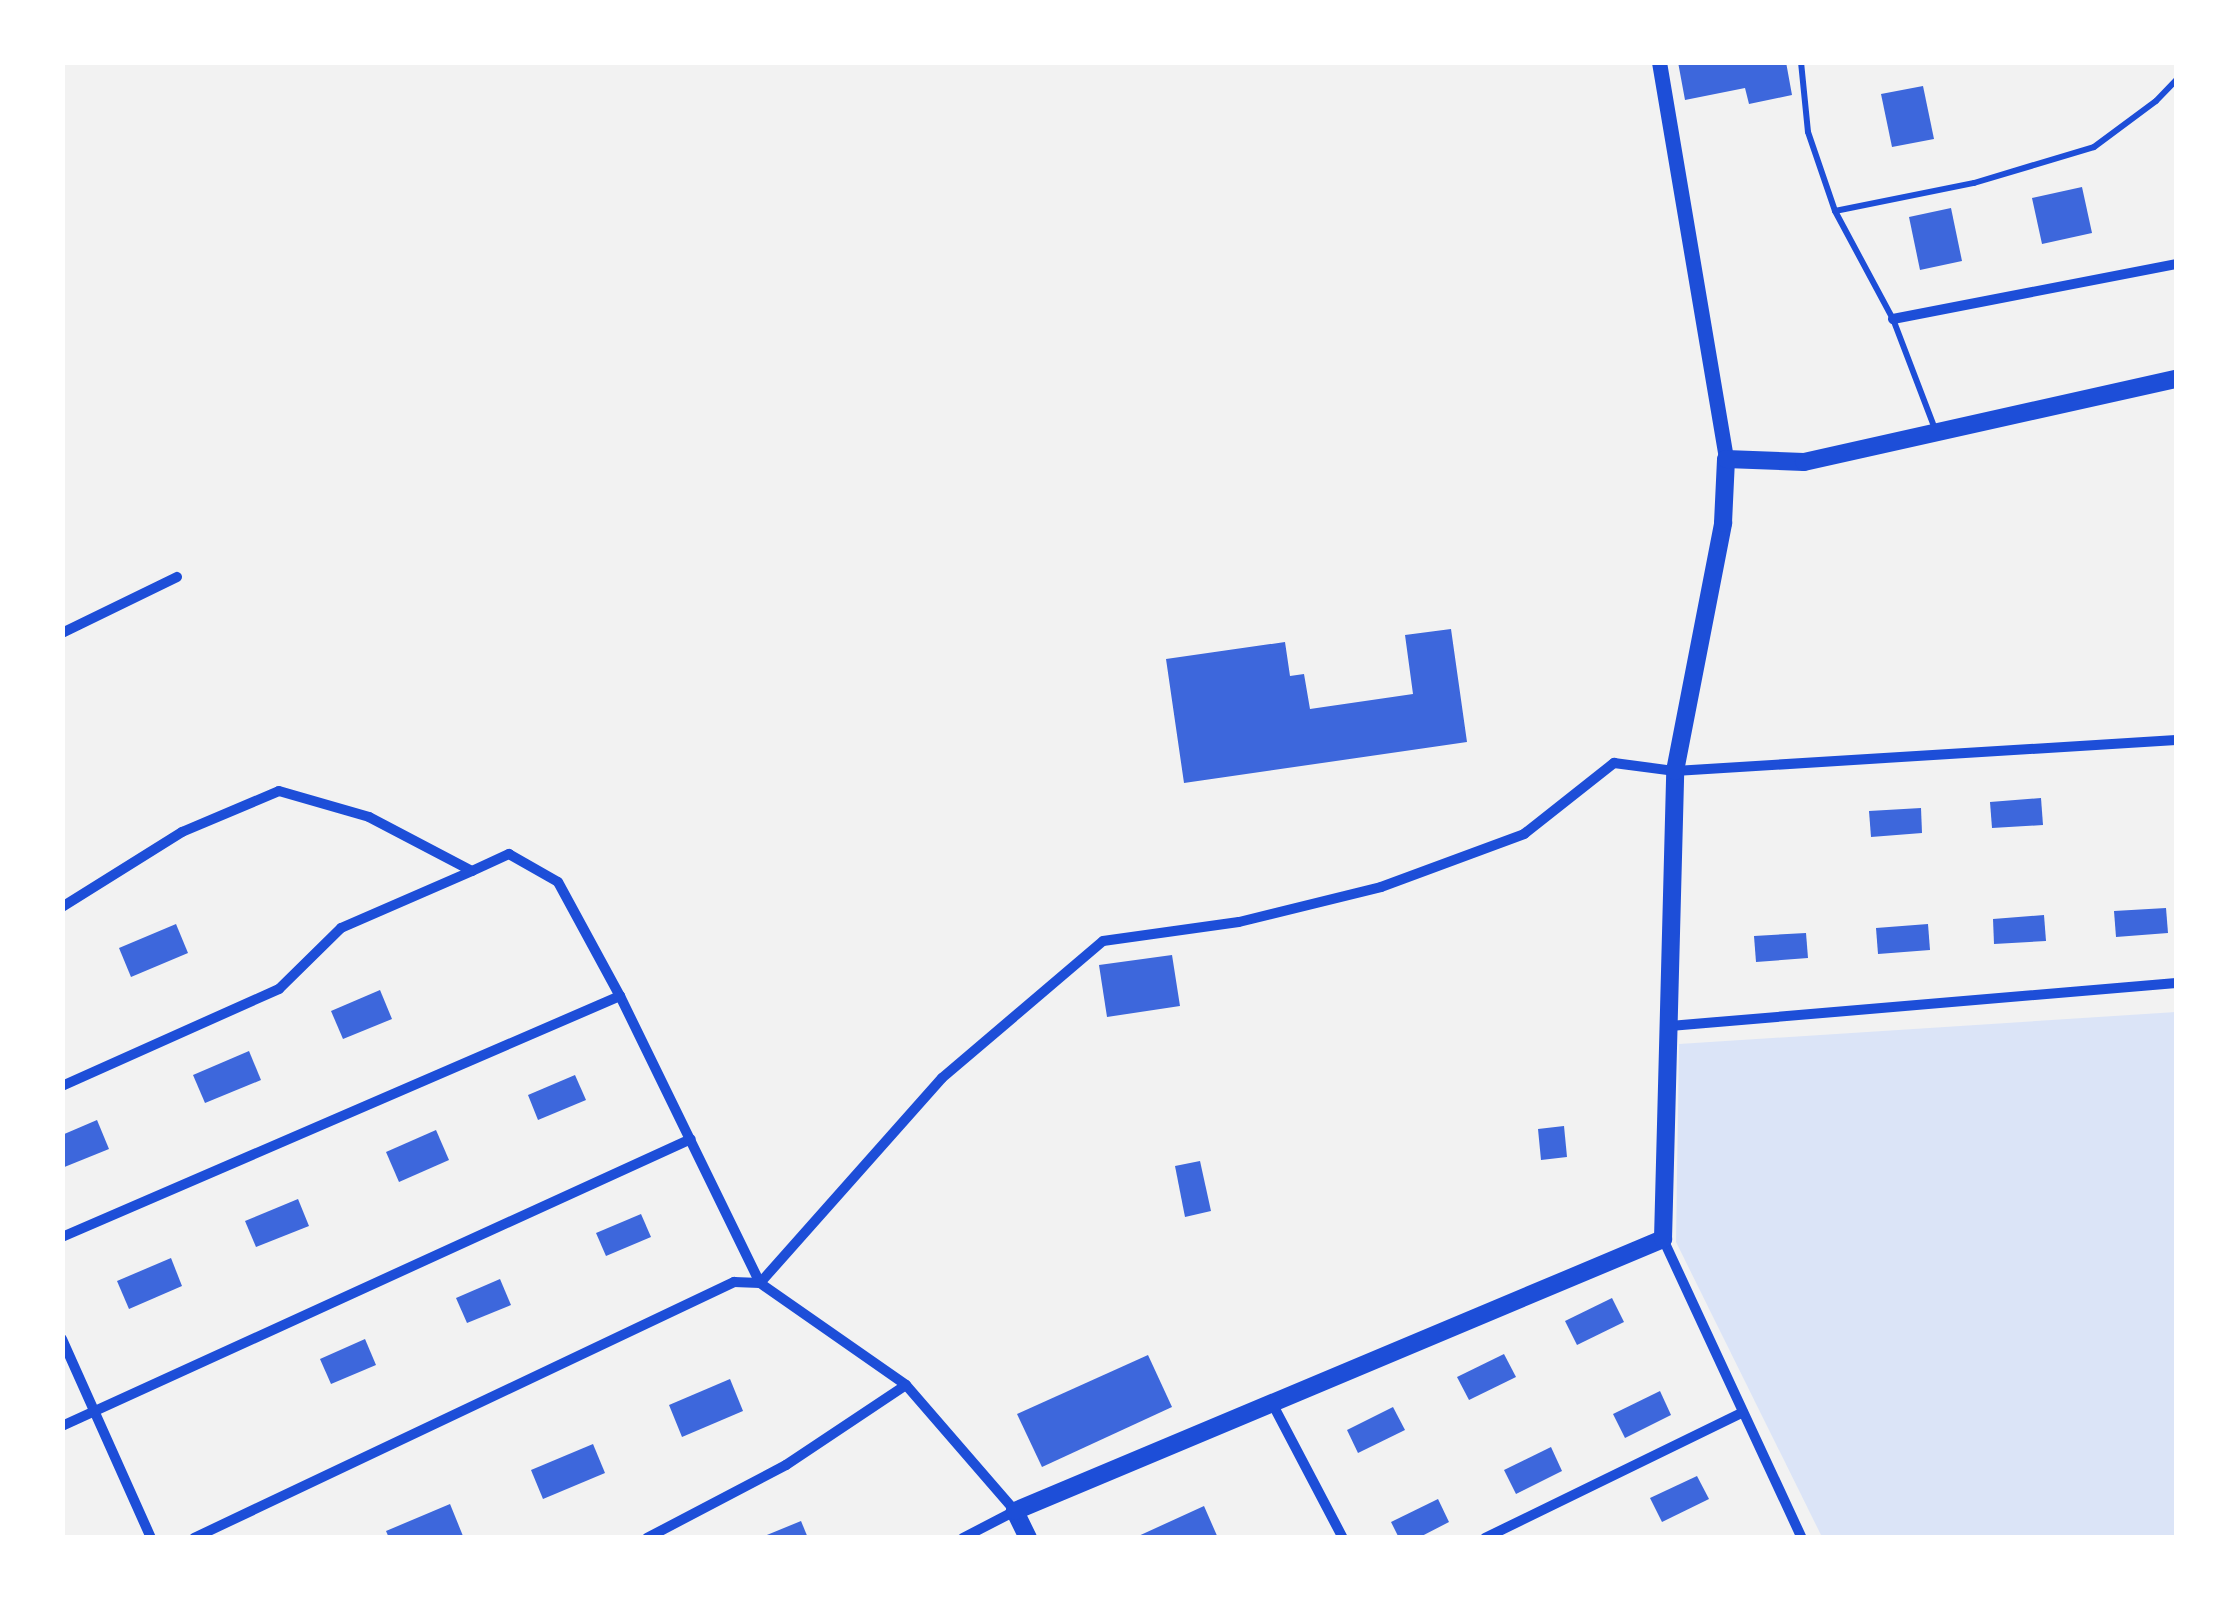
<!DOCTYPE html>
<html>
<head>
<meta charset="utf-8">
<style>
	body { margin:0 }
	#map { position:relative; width:2239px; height:1600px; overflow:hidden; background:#f2f2f2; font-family:Inter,sans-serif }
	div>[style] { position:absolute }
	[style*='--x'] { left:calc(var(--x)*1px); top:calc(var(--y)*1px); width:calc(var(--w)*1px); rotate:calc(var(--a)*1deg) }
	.green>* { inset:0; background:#dbe4f7 }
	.building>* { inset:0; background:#3d67dc }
	.service>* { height:6px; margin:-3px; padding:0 3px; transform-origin:3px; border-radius:3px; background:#1d4ed8 }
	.minor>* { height:10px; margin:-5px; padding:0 5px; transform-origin:5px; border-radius:5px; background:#1d4ed8 }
	.tertiary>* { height:15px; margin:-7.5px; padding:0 7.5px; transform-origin:7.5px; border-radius:7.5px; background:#1d4ed8 }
	.secondary>* { height:18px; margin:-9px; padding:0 9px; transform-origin:9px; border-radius:9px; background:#1d4ed8 }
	span { translate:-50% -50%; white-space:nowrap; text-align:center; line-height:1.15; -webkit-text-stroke:9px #fff; paint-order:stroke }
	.frame { position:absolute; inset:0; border:65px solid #fff; pointer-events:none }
</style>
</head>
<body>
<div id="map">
	<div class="green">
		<div style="clip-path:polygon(2176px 1012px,2176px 1537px,1822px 1537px,1676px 1242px,1679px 1044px)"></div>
	</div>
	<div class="building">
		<div style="clip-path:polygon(1678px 62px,1786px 62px,1792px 95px,1749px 104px,1745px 88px,1685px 100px)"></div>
		<div style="clip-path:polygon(1923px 86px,1934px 139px,1892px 147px,1881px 94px)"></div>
		<div style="clip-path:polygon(2082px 187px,2092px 233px,2042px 244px,2032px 198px)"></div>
		<div style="clip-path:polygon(1951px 208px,1962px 261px,1920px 270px,1909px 217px)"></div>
		<div style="clip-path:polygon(1451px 629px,1467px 742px,1184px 783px,1166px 659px,1285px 642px,1290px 676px,1304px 674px,1310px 709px,1413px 694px,1405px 635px)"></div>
		<div style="clip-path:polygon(2041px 798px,2043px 825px,1992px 828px,1990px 802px)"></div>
		<div style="clip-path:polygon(1921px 808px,1922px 833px,1871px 837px,1869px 811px)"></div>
		<div style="clip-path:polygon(2166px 908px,2168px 933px,2116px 937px,2114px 911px)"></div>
		<div style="clip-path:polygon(2044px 915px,2046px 941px,1994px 944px,1993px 919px)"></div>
		<div style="clip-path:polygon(176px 924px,188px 953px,131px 977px,119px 948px)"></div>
		<div style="clip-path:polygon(1928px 924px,1930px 950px,1878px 954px,1876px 928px)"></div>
		<div style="clip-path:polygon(1806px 933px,1808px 958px,1756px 962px,1754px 936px)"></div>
		<div style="clip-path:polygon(1172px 955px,1180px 1006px,1107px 1017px,1099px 965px)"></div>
		<div style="clip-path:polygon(380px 990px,392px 1019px,343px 1039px,331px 1011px)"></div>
		<div style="clip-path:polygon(249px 1051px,261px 1080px,205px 1103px,193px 1075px)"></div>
		<div style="clip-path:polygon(575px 1075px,586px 1100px,538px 1120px,528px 1095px)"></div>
		<div style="clip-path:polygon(97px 1120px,109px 1149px,62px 1168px,62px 1135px)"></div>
		<div style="clip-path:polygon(1564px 1126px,1567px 1157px,1541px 1160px,1538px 1129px)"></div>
		<div style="clip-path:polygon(436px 1130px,449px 1160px,399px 1182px,386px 1152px)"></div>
		<div style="clip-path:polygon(1200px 1161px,1211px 1211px,1185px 1217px,1175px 1166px)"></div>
		<div style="clip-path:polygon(298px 1199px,309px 1226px,256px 1247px,245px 1221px)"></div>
		<div style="clip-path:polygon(641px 1214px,651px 1237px,606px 1256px,596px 1233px)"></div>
		<div style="clip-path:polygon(171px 1258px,182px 1286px,129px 1309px,117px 1281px)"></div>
		<div style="clip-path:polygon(500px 1279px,511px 1305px,467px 1323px,456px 1298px)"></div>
		<div style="clip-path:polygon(1612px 1298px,1624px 1322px,1577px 1345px,1565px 1321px)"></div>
		<div style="clip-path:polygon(365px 1339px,376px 1365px,331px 1384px,320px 1359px)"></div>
		<div style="clip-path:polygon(1504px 1354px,1516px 1377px,1469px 1400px,1457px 1377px)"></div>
		<div style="clip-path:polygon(1148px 1355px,1172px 1407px,1042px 1467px,1017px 1414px)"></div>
		<div style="clip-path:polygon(730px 1379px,743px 1411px,682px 1437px,669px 1405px)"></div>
		<div style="clip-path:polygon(1660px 1391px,1671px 1415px,1625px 1438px,1613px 1414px)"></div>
		<div style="clip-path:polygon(1393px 1407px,1405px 1430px,1358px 1453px,1347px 1430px)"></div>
		<div style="clip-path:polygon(593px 1444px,605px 1473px,543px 1499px,531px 1470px)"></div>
		<div style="clip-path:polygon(1551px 1447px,1562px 1471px,1516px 1494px,1504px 1470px)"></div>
		<div style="clip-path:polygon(1697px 1476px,1709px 1499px,1662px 1522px,1650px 1498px)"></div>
		<div style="clip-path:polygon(1438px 1499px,1449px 1522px,1418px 1538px,1399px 1538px,1391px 1522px)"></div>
		<div style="clip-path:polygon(450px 1504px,463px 1536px,389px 1538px,386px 1531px)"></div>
		<div style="clip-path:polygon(1204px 1506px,1218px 1538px,1134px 1538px)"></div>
		<div style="clip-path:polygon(801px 1521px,808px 1538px,762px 1538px,762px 1537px)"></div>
	</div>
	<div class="service">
		<div style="--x:1801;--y:62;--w:70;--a:84.3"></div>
		<div style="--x:1808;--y:132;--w:83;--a:71.1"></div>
		<div style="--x:1835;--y:211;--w:123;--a:61.8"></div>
		<div style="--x:1893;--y:319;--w:118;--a:69.1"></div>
		<div style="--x:1835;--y:211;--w:142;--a:-11.4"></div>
		<div style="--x:1974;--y:183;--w:125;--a:-16.7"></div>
		<div style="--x:2094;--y:147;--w:77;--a:-36.6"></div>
		<div style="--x:2156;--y:101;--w:29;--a:-46"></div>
	</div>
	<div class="minor">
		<div style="--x:1893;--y:319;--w:288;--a:-11"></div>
		<div style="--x:62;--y:633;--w:128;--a:-26"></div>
		<div style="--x:62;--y:907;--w:142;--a:-32"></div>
		<div style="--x:182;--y:832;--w:105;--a:-22.9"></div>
		<div style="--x:279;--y:791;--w:94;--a:16.1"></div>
		<div style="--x:369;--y:817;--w:116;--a:27.7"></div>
		<div style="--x:472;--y:871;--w:41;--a:-24.7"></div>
		<div style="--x:509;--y:854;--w:56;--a:29.7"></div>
		<div style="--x:558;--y:882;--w:130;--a:61.5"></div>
		<div style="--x:620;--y:996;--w:319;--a:64"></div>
		<div style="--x:1670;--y:1026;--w:508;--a:-4.86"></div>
		<div style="--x:62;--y:1086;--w:238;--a:-24.1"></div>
		<div style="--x:279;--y:989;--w:87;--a:-44.5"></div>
		<div style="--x:341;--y:928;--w:143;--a:-23.5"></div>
		<div style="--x:62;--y:1237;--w:608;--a:-23.36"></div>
		<div style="--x:1663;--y:1239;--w:330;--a:65.1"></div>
		<div style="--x:760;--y:1283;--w:274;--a:-48.4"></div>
		<div style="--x:942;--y:1078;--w:211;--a:-40.4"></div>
		<div style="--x:1103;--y:941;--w:137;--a:-8"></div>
		<div style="--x:1239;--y:922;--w:146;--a:-13.8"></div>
		<div style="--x:1381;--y:887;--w:153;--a:-20.3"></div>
		<div style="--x:1524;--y:834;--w:115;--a:-38.3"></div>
		<div style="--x:1614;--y:763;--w:62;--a:7.5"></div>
		<div style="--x:1675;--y:771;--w:502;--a:-3.54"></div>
		<div style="--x:760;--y:1283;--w:178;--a:34.9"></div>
		<div style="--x:906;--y:1385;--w:167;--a:49.1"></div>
		<div style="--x:1015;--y:1511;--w:59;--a:152.6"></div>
		<div style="--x:62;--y:1339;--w:218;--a:65.9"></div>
		<div style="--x:1272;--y:1403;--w:153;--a:62.3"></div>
		<div style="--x:62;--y:1426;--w:691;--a:-24.53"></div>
		<div style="--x:194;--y:1538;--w:598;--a:-25.36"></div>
		<div style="--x:734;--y:1282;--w:26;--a:2"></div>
		<div style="--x:647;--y:1538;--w:157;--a:-27.7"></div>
		<div style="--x:786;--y:1465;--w:144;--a:-33.7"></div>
		<div style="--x:1485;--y:1538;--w:287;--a:-26"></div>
	</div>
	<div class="tertiary">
		<div style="--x:1659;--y:62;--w:403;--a:80.4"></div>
	</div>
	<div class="secondary">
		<div style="--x:1028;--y:1538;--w:30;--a:-116"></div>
		<div style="--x:1015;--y:1511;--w:703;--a:-22.77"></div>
		<div style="--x:1663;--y:1239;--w:468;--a:-88.5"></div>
		<div style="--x:1675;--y:771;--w:253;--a:-79"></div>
		<div style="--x:1723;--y:523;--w:64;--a:-87.3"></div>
		<div style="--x:1726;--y:459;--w:78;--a:2.2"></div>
		<div style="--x:1804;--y:462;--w:381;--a:-12.6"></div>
	</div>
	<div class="frame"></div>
</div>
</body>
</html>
